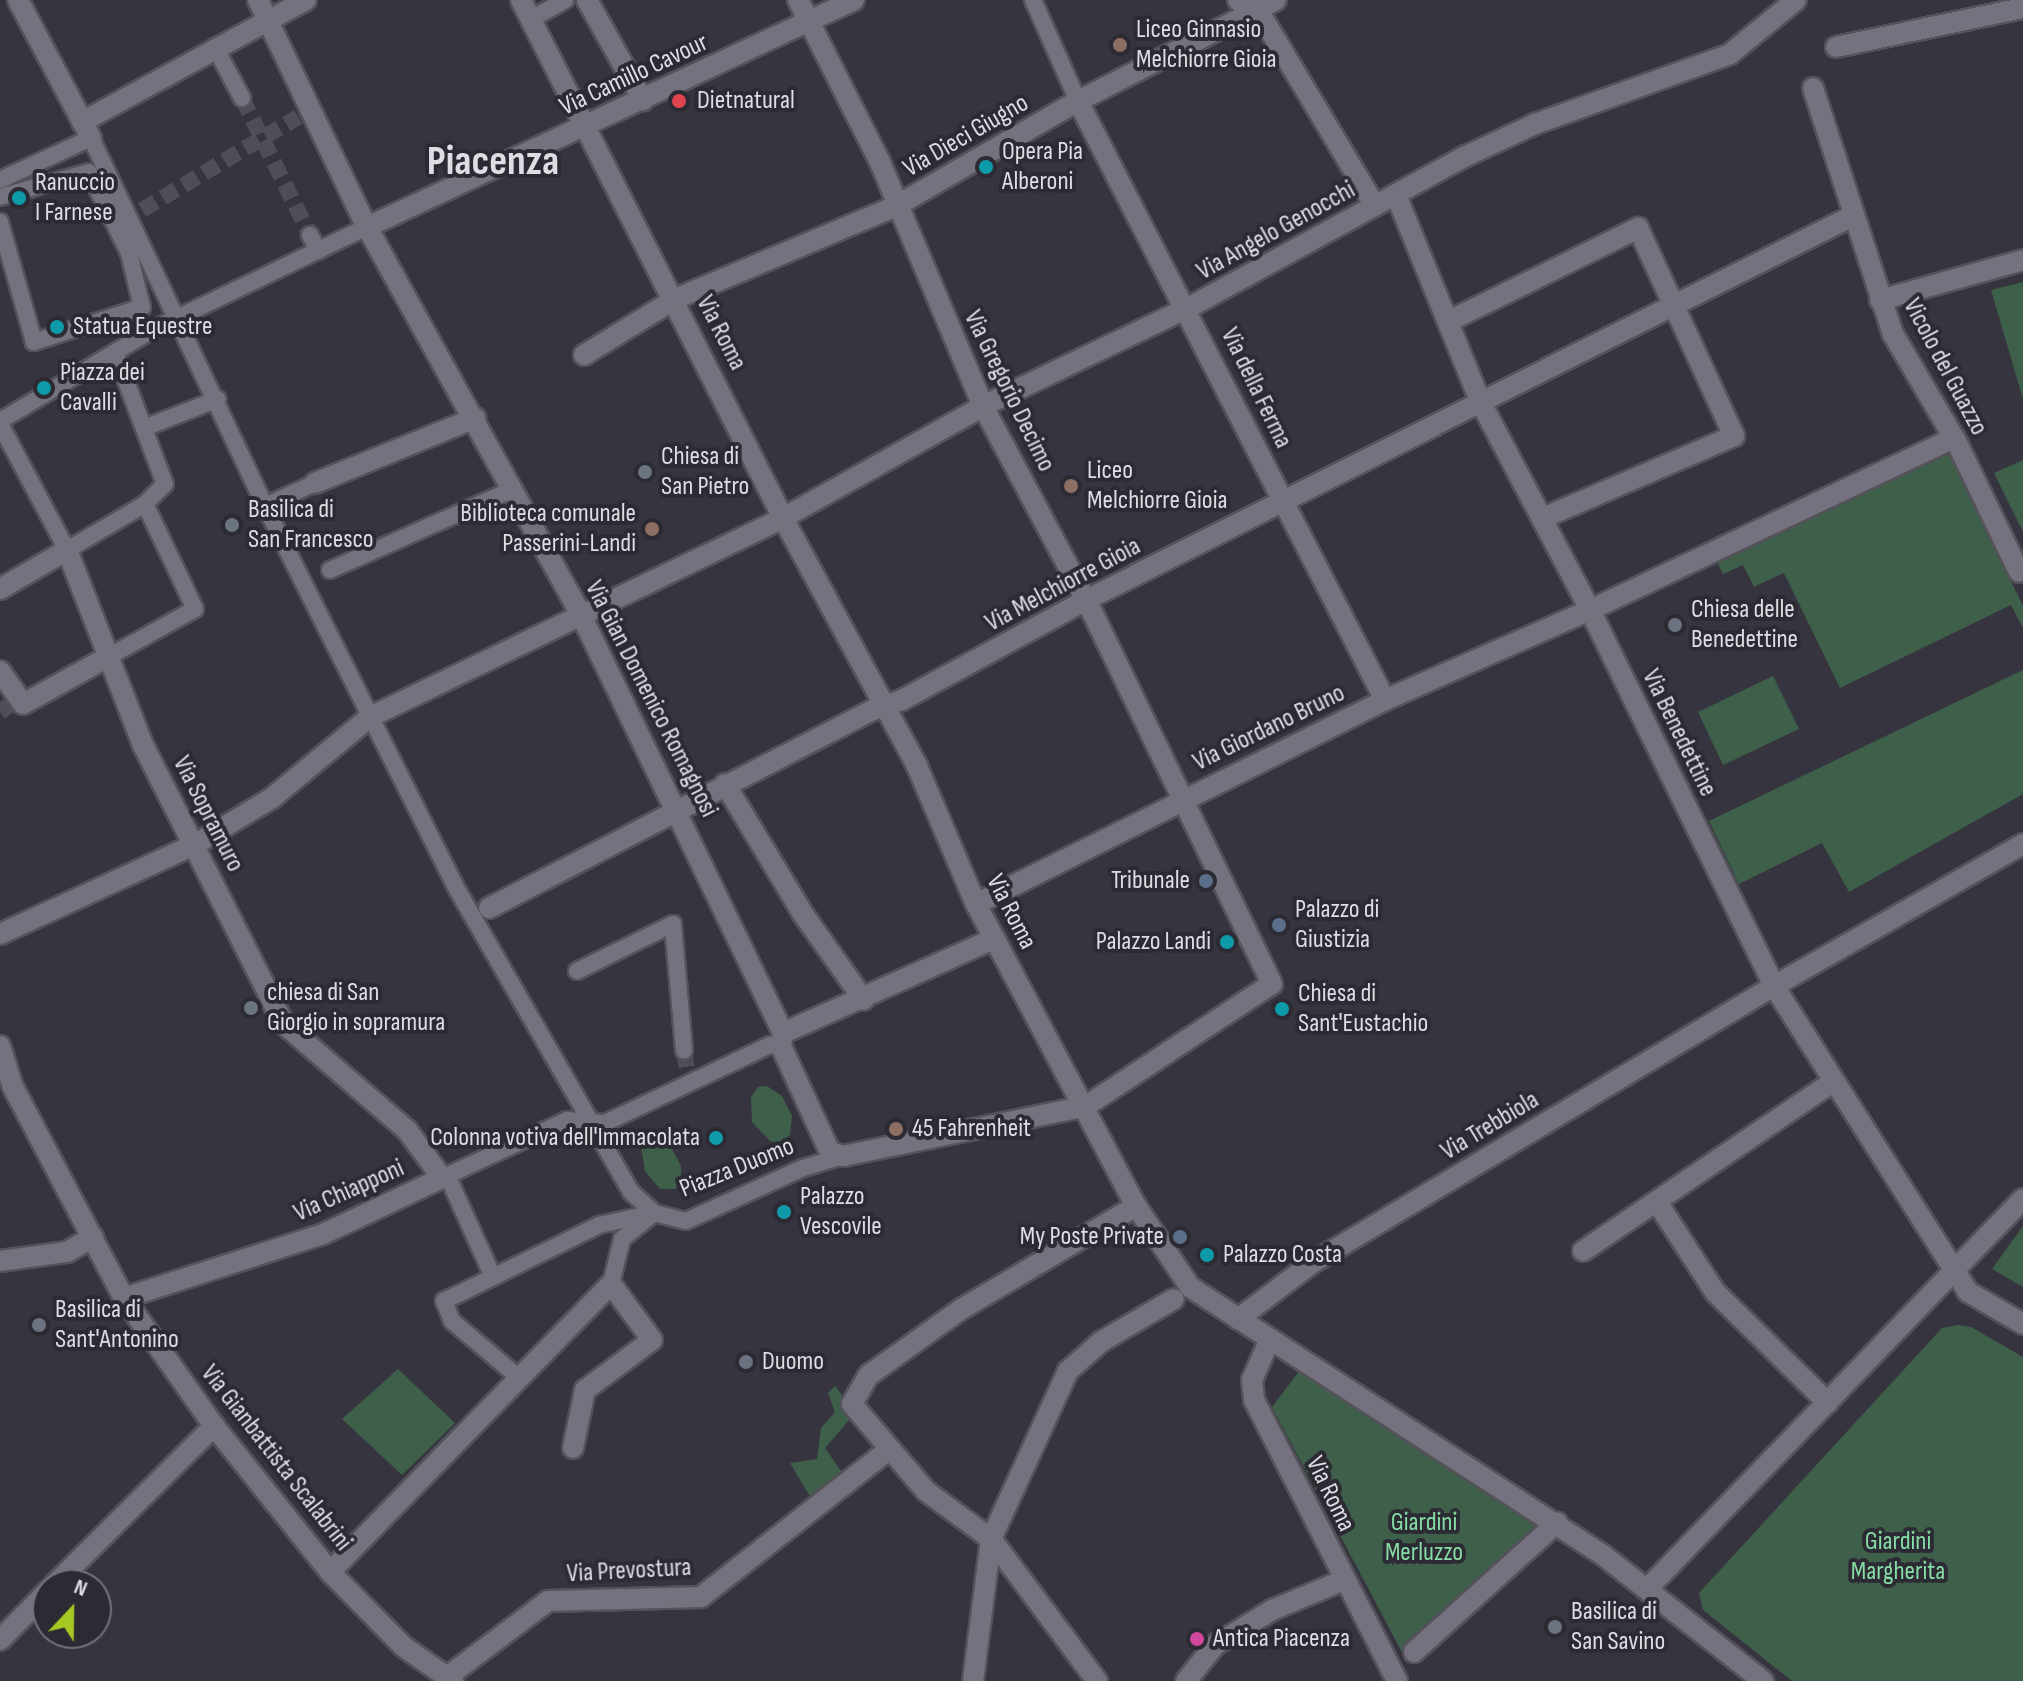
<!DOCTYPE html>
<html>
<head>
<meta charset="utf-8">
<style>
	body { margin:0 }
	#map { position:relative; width:2023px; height:1681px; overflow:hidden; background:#36353f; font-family:"Sofia Sans Condensed",sans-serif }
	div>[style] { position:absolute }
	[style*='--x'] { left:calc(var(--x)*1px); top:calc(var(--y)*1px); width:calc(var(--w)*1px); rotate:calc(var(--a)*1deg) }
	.green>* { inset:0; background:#3e5f49 }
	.pedestrian-tunnel>* { height:16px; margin-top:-8px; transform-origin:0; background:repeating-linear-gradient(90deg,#4f4e58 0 16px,transparent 0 24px) }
	.roads { filter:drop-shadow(2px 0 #54525a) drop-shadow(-2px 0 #54525a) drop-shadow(0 2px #54525a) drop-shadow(0 -2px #54525a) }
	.pedestrian>* { height:16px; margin:-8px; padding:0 8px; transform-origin:8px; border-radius:8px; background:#74727e }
	.minor>* { height:20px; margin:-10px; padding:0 10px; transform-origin:10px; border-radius:10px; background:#74727e }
	.dots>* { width:22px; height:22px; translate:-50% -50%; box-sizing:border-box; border:4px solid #2c2b34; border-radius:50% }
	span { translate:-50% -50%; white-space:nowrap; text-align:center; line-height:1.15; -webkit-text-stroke:8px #2c2b34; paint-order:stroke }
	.poi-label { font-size:26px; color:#dedde4 }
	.left { translate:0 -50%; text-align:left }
	.right { translate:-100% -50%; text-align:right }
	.street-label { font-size:26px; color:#dedde4 }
	.park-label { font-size:26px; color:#86dca5 }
	.town-label { font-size:42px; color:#dedde4; font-weight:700 }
	.north { position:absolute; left:32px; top:1569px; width:80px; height:80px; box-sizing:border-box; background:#2c2b34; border:2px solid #73727a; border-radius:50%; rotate:22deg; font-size:22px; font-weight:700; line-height:32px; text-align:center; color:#dedde4 }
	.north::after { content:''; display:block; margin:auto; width:28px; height:36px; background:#a5c823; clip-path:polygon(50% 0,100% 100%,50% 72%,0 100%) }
</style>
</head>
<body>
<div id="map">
	<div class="green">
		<div style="clip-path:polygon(2023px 282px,2023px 399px,1991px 290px)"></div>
		<div style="clip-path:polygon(1948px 451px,2023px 606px,2023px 628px,2011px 605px,1840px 688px,1784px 573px,1754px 587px,1743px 565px,1723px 574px,1717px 562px)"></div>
		<div style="clip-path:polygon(2023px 460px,2023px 532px,1994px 473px)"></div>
		<div style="clip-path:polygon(2023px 670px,2023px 794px,1849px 892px,1822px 843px,1739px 884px,1709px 821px)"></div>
		<div style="clip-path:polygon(1773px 676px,1799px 729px,1723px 765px,1698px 712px)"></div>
		<div style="clip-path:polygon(767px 1086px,782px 1096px,792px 1116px,790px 1135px,779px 1143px,770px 1141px,752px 1122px,751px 1097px,758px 1087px)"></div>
		<div style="clip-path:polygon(655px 1136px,671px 1147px,681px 1166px,681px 1184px,675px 1189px,660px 1189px,645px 1171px,641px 1147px)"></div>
		<div style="clip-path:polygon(2023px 1226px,2023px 1287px,1992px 1269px)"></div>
		<div style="clip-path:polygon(1958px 1325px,1971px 1327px,2023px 1357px,2023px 1681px,1792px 1681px,1703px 1610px,1699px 1593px,1942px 1328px)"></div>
		<div style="clip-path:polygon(398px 1369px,455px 1423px,402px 1475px,342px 1419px)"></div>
		<div style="clip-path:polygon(1300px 1370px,1545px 1529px,1404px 1656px,1272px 1407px)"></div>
		<div style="clip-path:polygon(835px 1386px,849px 1404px,850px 1419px,825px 1448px,845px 1477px,814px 1503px,790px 1463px,817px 1459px,821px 1428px,835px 1412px,828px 1393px)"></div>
	</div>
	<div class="pedestrian-tunnel">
		<div style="--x:242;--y:98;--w:153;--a:63.6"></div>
		<div style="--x:142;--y:210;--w:182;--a:-30.8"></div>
		<div style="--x:0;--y:712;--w:24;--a:-36"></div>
		<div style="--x:684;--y:1051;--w:18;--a:81"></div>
	</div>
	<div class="roads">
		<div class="pedestrian">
			<div style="--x:1033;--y:0;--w:111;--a:66"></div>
			<div style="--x:531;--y:19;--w:39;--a:-29"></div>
			<div style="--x:215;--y:47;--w:58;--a:62.1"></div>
			<div style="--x:0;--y:180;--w:100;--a:-24.8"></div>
			<div style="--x:91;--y:138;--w:407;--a:64.7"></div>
			<div style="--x:265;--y:506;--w:431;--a:63.4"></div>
			<div style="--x:458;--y:891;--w:347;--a:60.1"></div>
			<div style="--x:631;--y:1192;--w:31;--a:42"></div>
			<div style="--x:654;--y:1213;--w:33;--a:14"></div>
			<div style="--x:686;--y:1221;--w:128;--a:-24.4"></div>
			<div style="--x:803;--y:1168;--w:42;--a:-16.7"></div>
			<div style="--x:0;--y:197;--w:92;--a:-15.7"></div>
			<div style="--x:89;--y:172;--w:90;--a:63.7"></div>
			<div style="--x:129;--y:253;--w:56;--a:76.5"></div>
			<div style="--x:142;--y:307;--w:114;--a:162"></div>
			<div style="--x:34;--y:342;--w:125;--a:-105.8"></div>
			<div style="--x:310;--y:235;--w:18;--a:63"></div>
			<div style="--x:115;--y:352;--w:141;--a:69.3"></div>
			<div style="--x:165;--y:484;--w:28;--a:135"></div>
			<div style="--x:0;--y:421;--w:179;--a:-30.9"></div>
			<div style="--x:154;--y:329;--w:236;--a:-25.6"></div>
			<div style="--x:0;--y:424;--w:143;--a:62"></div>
			<div style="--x:67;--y:550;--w:91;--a:-30.5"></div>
			<div style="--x:145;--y:504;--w:116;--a:64.5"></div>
			<div style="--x:195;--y:609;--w:102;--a:151.2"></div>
			<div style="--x:144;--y:428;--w:79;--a:-21.4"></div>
			<div style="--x:265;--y:506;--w:55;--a:-24.7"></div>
			<div style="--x:330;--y:570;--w:201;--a:-23.8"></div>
			<div style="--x:577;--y:971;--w:107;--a:-26.1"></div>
			<div style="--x:673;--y:924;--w:127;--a:85"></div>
			<div style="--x:447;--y:1175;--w:112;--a:65.7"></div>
			<div style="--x:442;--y:1178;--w:138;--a:-24.9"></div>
			<div style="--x:567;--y:1120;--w:38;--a:5"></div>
			<div style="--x:605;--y:1123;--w:183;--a:-25.3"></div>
			<div style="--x:770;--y:1045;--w:11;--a:5"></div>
			<div style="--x:611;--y:1284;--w:46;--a:-76.3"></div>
			<div style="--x:622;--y:1239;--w:36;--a:-39"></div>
			<div style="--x:517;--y:1376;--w:85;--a:-139.8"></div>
			<div style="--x:452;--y:1321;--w:22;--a:-112"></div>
			<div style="--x:444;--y:1301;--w:173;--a:-26.1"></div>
			<div style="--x:599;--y:1225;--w:56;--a:-12.3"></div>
		</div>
		<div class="minor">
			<div style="--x:18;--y:0;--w:156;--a:62.1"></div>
			<div style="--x:258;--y:0;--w:252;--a:64.4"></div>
			<div style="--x:367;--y:227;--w:443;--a:61.1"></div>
			<div style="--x:581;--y:615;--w:464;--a:64.2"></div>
			<div style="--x:521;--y:0;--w:580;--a:63.17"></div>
			<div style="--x:783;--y:518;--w:282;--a:61.6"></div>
			<div style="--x:917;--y:766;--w:150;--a:66.9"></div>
			<div style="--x:976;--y:904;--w:342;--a:62.1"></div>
			<div style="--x:1136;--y:1206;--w:97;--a:56.3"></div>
			<div style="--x:1190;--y:1287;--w:492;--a:33"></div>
			<div style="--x:1603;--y:1555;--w:204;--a:38.2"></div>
			<div style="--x:587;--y:0;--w:115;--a:60.8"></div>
			<div style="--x:1238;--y:0;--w:35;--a:39"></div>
			<div style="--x:1265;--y:22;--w:214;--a:59.1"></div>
			<div style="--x:1836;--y:47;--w:191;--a:-11.8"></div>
			<div style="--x:1813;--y:88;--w:259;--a:72"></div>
			<div style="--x:1893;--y:334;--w:126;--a:59.6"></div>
			<div style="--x:1957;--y:443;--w:143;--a:64.3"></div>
			<div style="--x:1078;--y:101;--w:673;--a:62.86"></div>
			<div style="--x:82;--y:122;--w:255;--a:-28.6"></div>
			<div style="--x:1396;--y:195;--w:225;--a:67.8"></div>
			<div style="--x:1481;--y:403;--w:234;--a:62.2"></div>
			<div style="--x:1590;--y:610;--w:419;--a:63.9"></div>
			<div style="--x:1774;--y:986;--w:362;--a:57.6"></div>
			<div style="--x:1968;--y:1292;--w:64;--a:30.2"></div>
			<div style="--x:367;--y:227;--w:537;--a:-24.99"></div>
			<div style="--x:1880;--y:300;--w:148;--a:-15.6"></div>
			<div style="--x:1449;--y:321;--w:211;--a:-26.2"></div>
			<div style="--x:1638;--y:228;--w:229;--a:65.2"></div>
			<div style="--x:1734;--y:436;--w:208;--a:156.8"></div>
			<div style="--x:584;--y:355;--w:107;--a:-31.6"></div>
			<div style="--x:675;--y:299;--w:240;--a:-22.8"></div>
			<div style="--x:896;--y:206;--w:210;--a:-30"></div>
			<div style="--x:1078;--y:101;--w:222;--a:-27"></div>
			<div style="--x:315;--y:483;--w:173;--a:-22.1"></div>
			<div style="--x:0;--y:589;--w:78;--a:-30.2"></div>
			<div style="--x:67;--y:550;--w:212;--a:68.7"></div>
			<div style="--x:144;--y:747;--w:310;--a:63.2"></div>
			<div style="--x:284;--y:1024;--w:162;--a:40.8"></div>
			<div style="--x:407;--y:1130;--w:59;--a:53.9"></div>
			<div style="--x:442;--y:1178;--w:132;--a:154.8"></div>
			<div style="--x:323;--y:1234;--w:209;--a:162.2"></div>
			<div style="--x:0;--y:671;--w:40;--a:55.1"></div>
			<div style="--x:23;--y:704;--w:95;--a:-29"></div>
			<div style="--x:725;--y:784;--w:152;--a:59"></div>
			<div style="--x:803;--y:914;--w:105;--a:54.7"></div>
			<div style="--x:976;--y:904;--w:457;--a:-26.5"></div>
			<div style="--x:1385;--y:700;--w:224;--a:-23.7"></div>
			<div style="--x:1590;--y:610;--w:403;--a:-25.3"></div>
			<div style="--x:489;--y:908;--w:432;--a:-27.3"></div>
			<div style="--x:873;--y:710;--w:31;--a:-19"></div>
			<div style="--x:902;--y:700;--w:209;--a:-28.5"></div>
			<div style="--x:1086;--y:600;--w:859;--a:-26.62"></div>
			<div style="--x:0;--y:934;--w:216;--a:-24.7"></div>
			<div style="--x:196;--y:844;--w:89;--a:-31.2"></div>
			<div style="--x:272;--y:798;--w:127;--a:-39.6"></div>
			<div style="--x:370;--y:717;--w:458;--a:-25.7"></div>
			<div style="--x:783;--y:518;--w:229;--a:-29.2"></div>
			<div style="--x:983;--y:406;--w:227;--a:-25.6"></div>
			<div style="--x:1188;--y:308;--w:317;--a:-28.7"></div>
			<div style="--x:1466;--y:156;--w:76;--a:-24.9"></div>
			<div style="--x:1535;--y:124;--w:207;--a:-19.7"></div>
			<div style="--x:1730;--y:54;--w:85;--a:-39.3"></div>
			<div style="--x:783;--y:1033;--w:13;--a:99"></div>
			<div style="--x:781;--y:1046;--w:117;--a:65.2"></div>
			<div style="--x:830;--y:1152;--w:14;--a:17"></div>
			<div style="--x:843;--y:1156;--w:248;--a:-11.6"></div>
			<div style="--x:1086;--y:1106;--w:222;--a:-33.3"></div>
			<div style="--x:1272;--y:984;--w:427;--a:-115.8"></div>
			<div style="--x:1086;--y:600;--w:220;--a:-118"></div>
			<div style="--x:983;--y:406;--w:265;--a:-112.9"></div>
			<div style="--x:880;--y:162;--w:182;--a:-116.8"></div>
			<div style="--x:783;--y:1033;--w:232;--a:-24.1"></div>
			<div style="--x:0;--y:1046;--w:43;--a:72.4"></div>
			<div style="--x:13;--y:1087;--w:238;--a:62.3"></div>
			<div style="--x:124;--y:1298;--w:156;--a:54.9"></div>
			<div style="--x:214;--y:1426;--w:186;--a:51.5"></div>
			<div style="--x:330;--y:1572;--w:105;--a:45.4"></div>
			<div style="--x:404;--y:1647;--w:60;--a:34.8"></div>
			<div style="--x:1657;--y:1202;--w:107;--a:57.2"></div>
			<div style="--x:1715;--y:1292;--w:158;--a:44.5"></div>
			<div style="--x:1583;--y:1251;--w:303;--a:-34.1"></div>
			<div style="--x:0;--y:1261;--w:68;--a:-7.7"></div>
			<div style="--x:67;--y:1252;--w:30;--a:-30"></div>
			<div style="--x:1238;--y:1319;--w:93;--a:-37.1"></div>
			<div style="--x:1312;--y:1263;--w:539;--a:-30.95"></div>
			<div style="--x:1774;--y:986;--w:287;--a:-29.7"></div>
			<div style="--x:1270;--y:1339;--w:45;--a:113.7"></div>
			<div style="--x:1252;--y:1380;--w:20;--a:84"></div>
			<div style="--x:1254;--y:1400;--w:315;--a:63"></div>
			<div style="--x:330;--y:1572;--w:402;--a:-45.7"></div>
			<div style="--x:611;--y:1284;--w:69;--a:53.8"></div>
			<div style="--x:652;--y:1340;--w:84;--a:143.3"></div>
			<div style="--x:585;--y:1390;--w:59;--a:101.7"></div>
			<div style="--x:54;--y:1585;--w:226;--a:-44.8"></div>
			<div style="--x:1648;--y:1588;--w:540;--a:-46.05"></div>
			<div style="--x:0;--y:1640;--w:69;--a:-45.6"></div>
			<div style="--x:1414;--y:1652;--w:193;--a:-42.1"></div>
			<div style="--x:447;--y:1677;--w:126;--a:-37"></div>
			<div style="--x:548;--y:1601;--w:153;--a:-1.5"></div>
			<div style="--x:701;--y:1597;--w:236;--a:-38.1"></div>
			<div style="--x:973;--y:1681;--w:143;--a:-82.8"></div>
			<div style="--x:991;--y:1539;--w:185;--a:-65.4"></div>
			<div style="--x:1068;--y:1371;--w:45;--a:-41.4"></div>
			<div style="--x:1102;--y:1341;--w:83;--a:-30.3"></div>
			<div style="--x:1097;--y:1681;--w:177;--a:-126.7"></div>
			<div style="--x:991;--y:1539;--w:81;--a:-143.6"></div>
			<div style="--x:926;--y:1491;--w:114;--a:-130.4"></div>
			<div style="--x:852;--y:1404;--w:34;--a:-60"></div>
			<div style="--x:869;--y:1375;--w:115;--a:-35.5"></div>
			<div style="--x:963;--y:1308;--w:201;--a:-30.5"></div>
			<div style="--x:1186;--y:1681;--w:46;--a:-51.1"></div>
			<div style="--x:1215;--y:1645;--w:67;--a:-31.6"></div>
			<div style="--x:1272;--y:1610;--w:78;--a:-22.6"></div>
		</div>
	</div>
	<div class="dots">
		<div style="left:1120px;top:45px;background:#8d6e63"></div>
		<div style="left:679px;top:101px;background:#e0444e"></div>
		<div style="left:986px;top:167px;background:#0f9aa8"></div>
		<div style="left:19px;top:198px;background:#0f9aa8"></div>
		<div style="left:57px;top:327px;background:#0f9aa8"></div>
		<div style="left:44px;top:388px;background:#0f9aa8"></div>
		<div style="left:645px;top:472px;background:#6b7280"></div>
		<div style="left:1071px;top:486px;background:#8d6e63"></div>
		<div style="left:232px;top:525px;background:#6b7280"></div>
		<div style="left:652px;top:529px;background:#8d6e63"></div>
		<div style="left:1675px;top:625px;background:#6b7280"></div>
		<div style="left:1206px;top:881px;background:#5c6f8a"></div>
		<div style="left:1279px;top:925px;background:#5c6f8a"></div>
		<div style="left:1227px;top:942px;background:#0f9aa8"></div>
		<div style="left:251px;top:1008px;background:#6b7280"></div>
		<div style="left:1282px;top:1009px;background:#0f9aa8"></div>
		<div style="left:896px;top:1129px;background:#8d6e63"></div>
		<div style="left:716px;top:1138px;background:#0f9aa8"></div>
		<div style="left:784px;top:1212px;background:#0f9aa8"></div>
		<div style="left:1180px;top:1237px;background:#5c6f8a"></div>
		<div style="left:1207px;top:1255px;background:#0f9aa8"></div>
		<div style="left:39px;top:1325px;background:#6b7280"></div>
		<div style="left:746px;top:1362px;background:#6b7280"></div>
		<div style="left:1555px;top:1627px;background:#6b7280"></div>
		<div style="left:1197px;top:1639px;background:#d1479c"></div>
	</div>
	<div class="poi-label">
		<span class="left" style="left:1136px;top:45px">Liceo Ginnasio<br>Melchiorre Gioia</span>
		<span class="left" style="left:697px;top:101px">Dietnatural</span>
		<span class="left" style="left:1002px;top:167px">Opera Pia<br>Alberoni</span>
		<span class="left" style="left:35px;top:198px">Ranuccio<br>I Farnese</span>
		<span class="left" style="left:73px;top:327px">Statua Equestre</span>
		<span class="left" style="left:60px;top:388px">Piazza dei<br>Cavalli</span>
		<span class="left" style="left:661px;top:472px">Chiesa di<br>San Pietro</span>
		<span class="left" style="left:1087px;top:486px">Liceo<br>Melchiorre Gioia</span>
		<span class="left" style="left:248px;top:525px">Basilica di<br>San Francesco</span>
		<span class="right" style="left:636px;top:529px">Biblioteca comunale<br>Passerini-Landi</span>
		<span class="left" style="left:1691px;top:625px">Chiesa delle<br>Benedettine</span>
		<span class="right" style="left:1190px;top:881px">Tribunale</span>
		<span class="left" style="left:1295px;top:925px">Palazzo di<br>Giustizia</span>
		<span class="right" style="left:1211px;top:942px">Palazzo Landi</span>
		<span class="left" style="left:267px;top:1008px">chiesa di San<br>Giorgio in sopramura</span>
		<span class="left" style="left:1298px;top:1009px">Chiesa di<br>Sant'Eustachio</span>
		<span class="left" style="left:912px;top:1129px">45 Fahrenheit</span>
		<span class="right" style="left:700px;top:1138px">Colonna votiva dell'Immacolata</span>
		<span class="left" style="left:800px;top:1212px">Palazzo<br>Vescovile</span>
		<span class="right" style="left:1164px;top:1237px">My Poste Private</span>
		<span class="left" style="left:1223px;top:1255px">Palazzo Costa</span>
		<span class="left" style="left:55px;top:1325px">Basilica di<br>Sant'Antonino</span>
		<span class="left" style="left:762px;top:1362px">Duomo</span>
		<span class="left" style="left:1571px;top:1627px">Basilica di<br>San Savino</span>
		<span class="left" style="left:1213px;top:1639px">Antica Piacenza</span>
	</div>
	<div class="street-label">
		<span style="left:634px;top:75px;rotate:-25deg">Via Camillo Cavour</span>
		<span style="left:966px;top:136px;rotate:-30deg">Via Dieci Giugno</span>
		<span style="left:1276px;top:231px;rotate:-29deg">Via Angelo Genocchi</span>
		<span style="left:721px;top:333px;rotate:63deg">Via Roma</span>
		<span style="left:1945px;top:367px;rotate:62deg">Vicolo del Guazzo</span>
		<span style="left:1256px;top:388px;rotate:64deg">Via della Ferma</span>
		<span style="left:1009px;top:391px;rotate:64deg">Via Gregorio Decimo</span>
		<span style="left:1063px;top:585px;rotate:-28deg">Via Melchiorre Gioia</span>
		<span style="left:651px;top:699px;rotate:63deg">Via Gian Domenico Romagnosi</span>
		<span style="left:1269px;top:728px;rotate:-26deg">Via Giordano Bruno</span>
		<span style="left:1679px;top:733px;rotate:64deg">Via Benedettine</span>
		<span style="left:208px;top:814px;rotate:63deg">Via Sopramuro</span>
		<span style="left:1011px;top:912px;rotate:63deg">Via Roma</span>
		<span style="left:1490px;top:1126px;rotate:-31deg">Via Trebbiola</span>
		<span style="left:737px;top:1168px;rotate:-22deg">Piazza Duomo</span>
		<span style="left:349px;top:1191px;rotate:-24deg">Via Chiapponi</span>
		<span style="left:276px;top:1458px;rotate:52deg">Via Gianbattista Scalabrini</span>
		<span style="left:1330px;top:1494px;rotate:64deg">Via Roma</span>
		<span style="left:629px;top:1571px;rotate:-3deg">Via Prevostura</span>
	</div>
	<div class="park-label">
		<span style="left:1424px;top:1538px">Giardini<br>Merluzzo</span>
		<span style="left:1898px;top:1557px">Giardini<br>Margherita</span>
	</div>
	<div class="town-label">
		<span style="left:493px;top:162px">Piacenza</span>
	</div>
	<div class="north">N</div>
</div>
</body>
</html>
